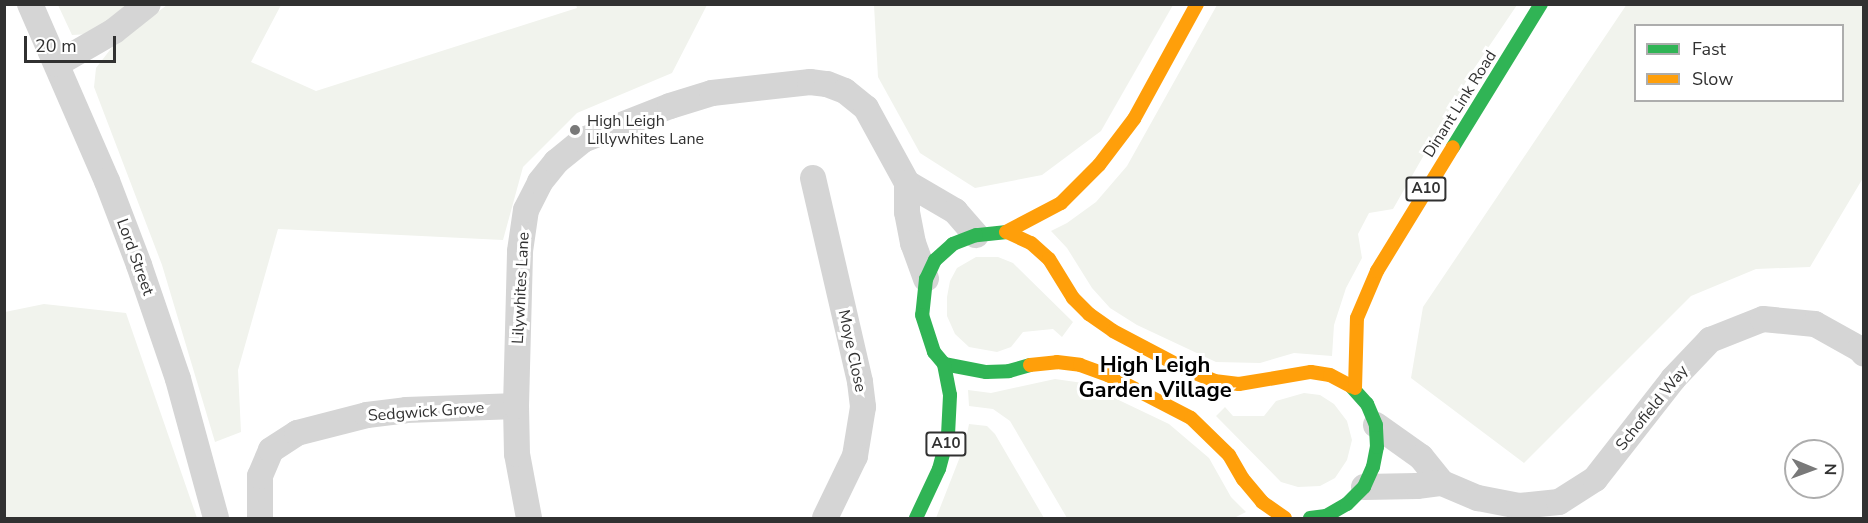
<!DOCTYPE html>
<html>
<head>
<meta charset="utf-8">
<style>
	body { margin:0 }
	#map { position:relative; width:1868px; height:523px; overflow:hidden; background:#fff; font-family:"Nunito Sans",sans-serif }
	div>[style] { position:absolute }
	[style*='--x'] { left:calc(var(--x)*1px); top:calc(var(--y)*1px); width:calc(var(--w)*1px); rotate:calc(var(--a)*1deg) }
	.green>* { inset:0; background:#f1f3ed }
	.street>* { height:26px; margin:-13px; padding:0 13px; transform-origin:13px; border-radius:13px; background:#d5d5d5 }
	.fast>* { height:14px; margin:-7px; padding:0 7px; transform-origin:7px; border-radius:7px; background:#30b455 }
	.slow>* { height:14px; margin:-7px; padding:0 7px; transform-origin:7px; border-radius:7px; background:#ff9f0a }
	.dots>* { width:16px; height:16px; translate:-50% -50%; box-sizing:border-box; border:3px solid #fff; border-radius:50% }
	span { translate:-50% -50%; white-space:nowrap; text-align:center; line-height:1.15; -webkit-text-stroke:6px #fff; paint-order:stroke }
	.shield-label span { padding:2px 4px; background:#fff; border:2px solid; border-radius:4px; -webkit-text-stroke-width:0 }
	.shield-label { font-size:15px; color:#313131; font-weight:700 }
	.street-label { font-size:16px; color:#313131 }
	.poi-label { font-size:16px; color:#313131 }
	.left { translate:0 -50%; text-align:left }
	.district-label { font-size:22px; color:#000; font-weight:700 }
	.frame { position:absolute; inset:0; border:6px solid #313131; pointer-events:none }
	.legend { position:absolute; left:1634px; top:24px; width:210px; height:78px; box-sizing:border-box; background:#fff; border:2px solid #adadad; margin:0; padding:8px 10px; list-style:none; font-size:18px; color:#313131 }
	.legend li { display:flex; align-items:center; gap:12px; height:30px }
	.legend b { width:30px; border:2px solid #adadad }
	.north { position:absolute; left:1784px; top:439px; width:60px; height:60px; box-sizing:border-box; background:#fff; border:2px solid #adadad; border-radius:50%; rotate:91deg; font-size:16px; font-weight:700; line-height:24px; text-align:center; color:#313131 }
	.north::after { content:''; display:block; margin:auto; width:21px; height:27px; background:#797979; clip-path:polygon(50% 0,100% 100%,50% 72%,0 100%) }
	.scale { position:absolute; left:24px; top:36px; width:92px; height:27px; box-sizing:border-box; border:3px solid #313131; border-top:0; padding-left:8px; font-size:18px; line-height:21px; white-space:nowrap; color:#313131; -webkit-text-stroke:4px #fff; paint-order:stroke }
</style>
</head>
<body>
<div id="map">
	<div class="green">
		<div style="clip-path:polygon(evenodd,1627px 4px,1863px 5px,1863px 178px,1810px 267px,1756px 269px,1691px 296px,1524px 463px,1411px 378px,1423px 307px,1627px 4px,1636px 26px,1842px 26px,1842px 100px,1636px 100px,1636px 26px)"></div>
		<div style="clip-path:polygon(58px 5px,127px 5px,89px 34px,72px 35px)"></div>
		<div style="clip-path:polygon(167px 5px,281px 5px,251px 62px,316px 91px,577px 8px,576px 5px,707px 5px,672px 73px,577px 113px,523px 167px,503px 240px,278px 229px,238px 370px,241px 432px,215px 442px,162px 265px,94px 87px,96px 68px,113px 46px)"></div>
		<div style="clip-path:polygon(874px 5px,874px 4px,1173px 5px,1101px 131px,1042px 175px,975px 188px,920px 153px,878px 77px)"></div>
		<div style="clip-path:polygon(1217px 5px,1517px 5px,1471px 73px,1393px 209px,1369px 213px,1358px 234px,1362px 258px,1346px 288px,1334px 325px,1332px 356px,1294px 353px,1260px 363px,1216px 362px,1137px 325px,1110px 308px,1092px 288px,1067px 248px,1051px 231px,1067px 223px,1096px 202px,1127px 166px)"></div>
		<div style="clip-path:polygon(976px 257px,998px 257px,1013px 263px,1073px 322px,1062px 337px,1053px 329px,1023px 332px,1011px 347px,997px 352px,969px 347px,955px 334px,947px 316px,947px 297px,950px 281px,957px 268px)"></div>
		<div style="clip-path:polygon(44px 304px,126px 313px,197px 518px,5px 518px,5px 312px)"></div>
		<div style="clip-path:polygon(1055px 379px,1083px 383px,1169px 424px,1209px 458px,1231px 497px,1246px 512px,1234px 518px,1067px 518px,1010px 421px,993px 409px,969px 406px,968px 390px,991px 393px)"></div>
		<div style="clip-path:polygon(1304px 393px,1320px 395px,1334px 404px,1347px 421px,1352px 440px,1347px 460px,1335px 478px,1320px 486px,1298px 487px,1281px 482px,1216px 416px,1225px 407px,1233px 416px,1264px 416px,1276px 401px)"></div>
		<div style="clip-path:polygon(969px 424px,987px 426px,995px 434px,1044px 518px,936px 518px,965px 444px)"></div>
	</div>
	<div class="street">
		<div style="--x:30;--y:4;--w:193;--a:66.5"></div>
		<div style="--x:107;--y:181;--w:90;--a:69.1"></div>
		<div style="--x:139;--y:265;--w:120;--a:71.1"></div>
		<div style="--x:178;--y:379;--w:144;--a:74.7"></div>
		<div style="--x:57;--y:64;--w:66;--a:-30.1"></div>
		<div style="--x:114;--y:31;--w:43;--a:-38.5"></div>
		<div style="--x:813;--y:178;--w:209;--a:77"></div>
		<div style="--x:860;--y:382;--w:25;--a:83"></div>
		<div style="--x:863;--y:407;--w:50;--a:99.3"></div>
		<div style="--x:855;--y:456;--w:69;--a:115.8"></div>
		<div style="--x:907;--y:183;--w:56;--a:30.3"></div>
		<div style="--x:955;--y:211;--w:32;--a:49"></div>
		<div style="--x:1376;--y:425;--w:55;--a:35.4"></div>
		<div style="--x:1421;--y:457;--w:33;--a:51"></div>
		<div style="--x:1442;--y:483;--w:39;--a:23"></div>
		<div style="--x:1478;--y:498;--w:42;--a:11"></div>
		<div style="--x:1519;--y:506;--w:40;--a:-5.7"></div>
		<div style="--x:1559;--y:502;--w:43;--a:-32.6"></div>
		<div style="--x:1595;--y:479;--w:127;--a:-52"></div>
		<div style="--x:1673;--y:379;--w:54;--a:-46.5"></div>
		<div style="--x:1710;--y:340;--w:57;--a:-21.6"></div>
		<div style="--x:1763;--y:319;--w:52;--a:5.5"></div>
		<div style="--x:1815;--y:324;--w:51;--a:29.1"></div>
		<div style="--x:1860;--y:349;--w:6;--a:51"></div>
		<div style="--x:1364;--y:487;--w:53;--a:-1.1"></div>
		<div style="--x:1417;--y:486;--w:25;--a:-7"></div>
		<div style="--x:260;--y:518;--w:42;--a:-90"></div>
		<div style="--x:260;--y:476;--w:28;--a:-67"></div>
		<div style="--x:271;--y:450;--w:31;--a:-33"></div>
		<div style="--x:297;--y:433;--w:72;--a:-14.4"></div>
		<div style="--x:367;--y:415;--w:39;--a:-7"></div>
		<div style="--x:406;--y:410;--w:110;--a:-2.1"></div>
		<div style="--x:529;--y:518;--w:65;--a:-100.6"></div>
		<div style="--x:517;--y:454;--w:48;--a:-91.2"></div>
		<div style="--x:516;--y:406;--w:155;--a:-88.5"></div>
		<div style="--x:520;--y:251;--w:41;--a:-81.7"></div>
		<div style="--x:526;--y:210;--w:31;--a:-63"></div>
		<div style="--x:540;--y:182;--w:26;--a:-51"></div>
		<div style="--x:556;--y:162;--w:35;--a:-39"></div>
		<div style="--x:583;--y:140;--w:93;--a:-21.3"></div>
		<div style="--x:670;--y:106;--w:44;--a:-17.2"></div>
		<div style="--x:712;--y:93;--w:99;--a:-6.4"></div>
		<div style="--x:810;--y:82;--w:17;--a:7"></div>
		<div style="--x:827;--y:84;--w:19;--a:21"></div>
		<div style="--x:845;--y:91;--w:27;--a:39"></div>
		<div style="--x:866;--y:108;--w:85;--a:61.3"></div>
		<div style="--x:907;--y:183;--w:29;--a:90"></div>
		<div style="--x:907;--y:212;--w:32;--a:79"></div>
		<div style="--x:913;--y:243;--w:38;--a:70"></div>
	</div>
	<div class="fast">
		<div style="--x:1453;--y:147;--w:168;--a:-58.4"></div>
		<div style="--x:1007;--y:232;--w:31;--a:174"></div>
		<div style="--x:976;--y:235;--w:25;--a:159"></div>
		<div style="--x:953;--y:244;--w:24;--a:138"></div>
		<div style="--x:935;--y:260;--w:21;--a:115"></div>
		<div style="--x:926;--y:279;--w:36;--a:96"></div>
		<div style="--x:922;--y:315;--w:39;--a:72"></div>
		<div style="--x:934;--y:352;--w:16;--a:50"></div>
		<div style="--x:944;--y:364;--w:43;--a:10.8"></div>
		<div style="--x:986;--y:372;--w:23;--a:-2"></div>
		<div style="--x:1009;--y:371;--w:22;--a:-16"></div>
		<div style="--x:916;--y:518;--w:54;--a:-64.9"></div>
		<div style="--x:939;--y:469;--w:35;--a:-75"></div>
		<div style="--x:948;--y:435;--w:40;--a:-87.1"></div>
		<div style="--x:950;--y:395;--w:32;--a:-101"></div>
		<div style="--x:1310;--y:518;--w:16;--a:-7"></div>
		<div style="--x:1326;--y:516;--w:24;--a:-30"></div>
		<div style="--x:1347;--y:504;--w:24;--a:-45"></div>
		<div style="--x:1364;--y:487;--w:22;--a:-66"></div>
		<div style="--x:1373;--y:467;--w:20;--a:-79"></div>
		<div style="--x:1377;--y:447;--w:22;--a:-93"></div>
		<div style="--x:1376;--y:425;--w:23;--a:-113"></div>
		<div style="--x:1367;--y:404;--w:24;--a:-132"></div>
	</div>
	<div class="slow">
		<div style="--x:1006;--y:232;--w:62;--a:-27.8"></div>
		<div style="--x:1061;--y:203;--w:54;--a:-45"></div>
		<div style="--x:1099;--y:165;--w:58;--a:-52.7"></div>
		<div style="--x:1134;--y:119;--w:131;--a:-61.3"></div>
		<div style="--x:1007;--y:232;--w:26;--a:25"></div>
		<div style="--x:1031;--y:243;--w:24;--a:42"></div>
		<div style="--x:1049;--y:259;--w:46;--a:58.4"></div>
		<div style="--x:1073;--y:298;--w:23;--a:45"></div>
		<div style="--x:1089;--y:314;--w:29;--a:35"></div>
		<div style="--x:1113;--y:331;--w:81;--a:27.8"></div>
		<div style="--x:1185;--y:369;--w:31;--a:22"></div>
		<div style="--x:1214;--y:381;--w:25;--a:7"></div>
		<div style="--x:1239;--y:384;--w:73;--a:-9.5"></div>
		<div style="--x:1311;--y:372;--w:19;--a:9"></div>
		<div style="--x:1330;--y:375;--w:24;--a:28"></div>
		<div style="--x:1030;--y:365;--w:27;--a:-6"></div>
		<div style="--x:1057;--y:362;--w:23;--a:7"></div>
		<div style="--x:1080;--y:365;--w:30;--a:20"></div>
		<div style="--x:1108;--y:375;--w:93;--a:27.4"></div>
		<div style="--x:1191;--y:418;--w:53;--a:44.2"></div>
		<div style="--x:1229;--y:455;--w:28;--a:60"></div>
		<div style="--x:1243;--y:479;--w:30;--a:50"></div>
		<div style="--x:1262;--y:502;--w:28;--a:35"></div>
		<div style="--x:1355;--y:388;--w:70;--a:-88.4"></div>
		<div style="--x:1357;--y:318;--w:51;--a:-66.9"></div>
		<div style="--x:1377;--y:271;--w:145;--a:-58.5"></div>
	</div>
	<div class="dots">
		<div style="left:575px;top:130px;background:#797979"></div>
	</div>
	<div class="shield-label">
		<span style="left:1426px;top:189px">A10</span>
		<span style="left:946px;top:444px">A10</span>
	</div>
	<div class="street-label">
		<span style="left:1460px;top:104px;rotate:-58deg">Dinant Link Road</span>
		<span style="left:135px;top:257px;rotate:70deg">Lord Street</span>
		<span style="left:521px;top:288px;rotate:-87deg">Lilywhites Lane</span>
		<span style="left:852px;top:351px;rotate:78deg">Moye Close</span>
		<span style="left:1652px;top:408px;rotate:-51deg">Schofield Way</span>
		<span style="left:426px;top:412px;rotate:-4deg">Sedgwick Grove</span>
	</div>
	<div class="poi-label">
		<span class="left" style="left:587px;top:130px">High Leigh<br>Lillywhites Lane</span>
	</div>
	<div class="district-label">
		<span style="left:1155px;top:378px">High Leigh<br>Garden Village</span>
	</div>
	<div class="frame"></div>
	<ul class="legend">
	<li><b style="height:8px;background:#30b455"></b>Fast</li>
	<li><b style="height:8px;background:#ff9f0a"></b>Slow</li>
	</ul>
	<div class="north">N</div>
	<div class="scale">20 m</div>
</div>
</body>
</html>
